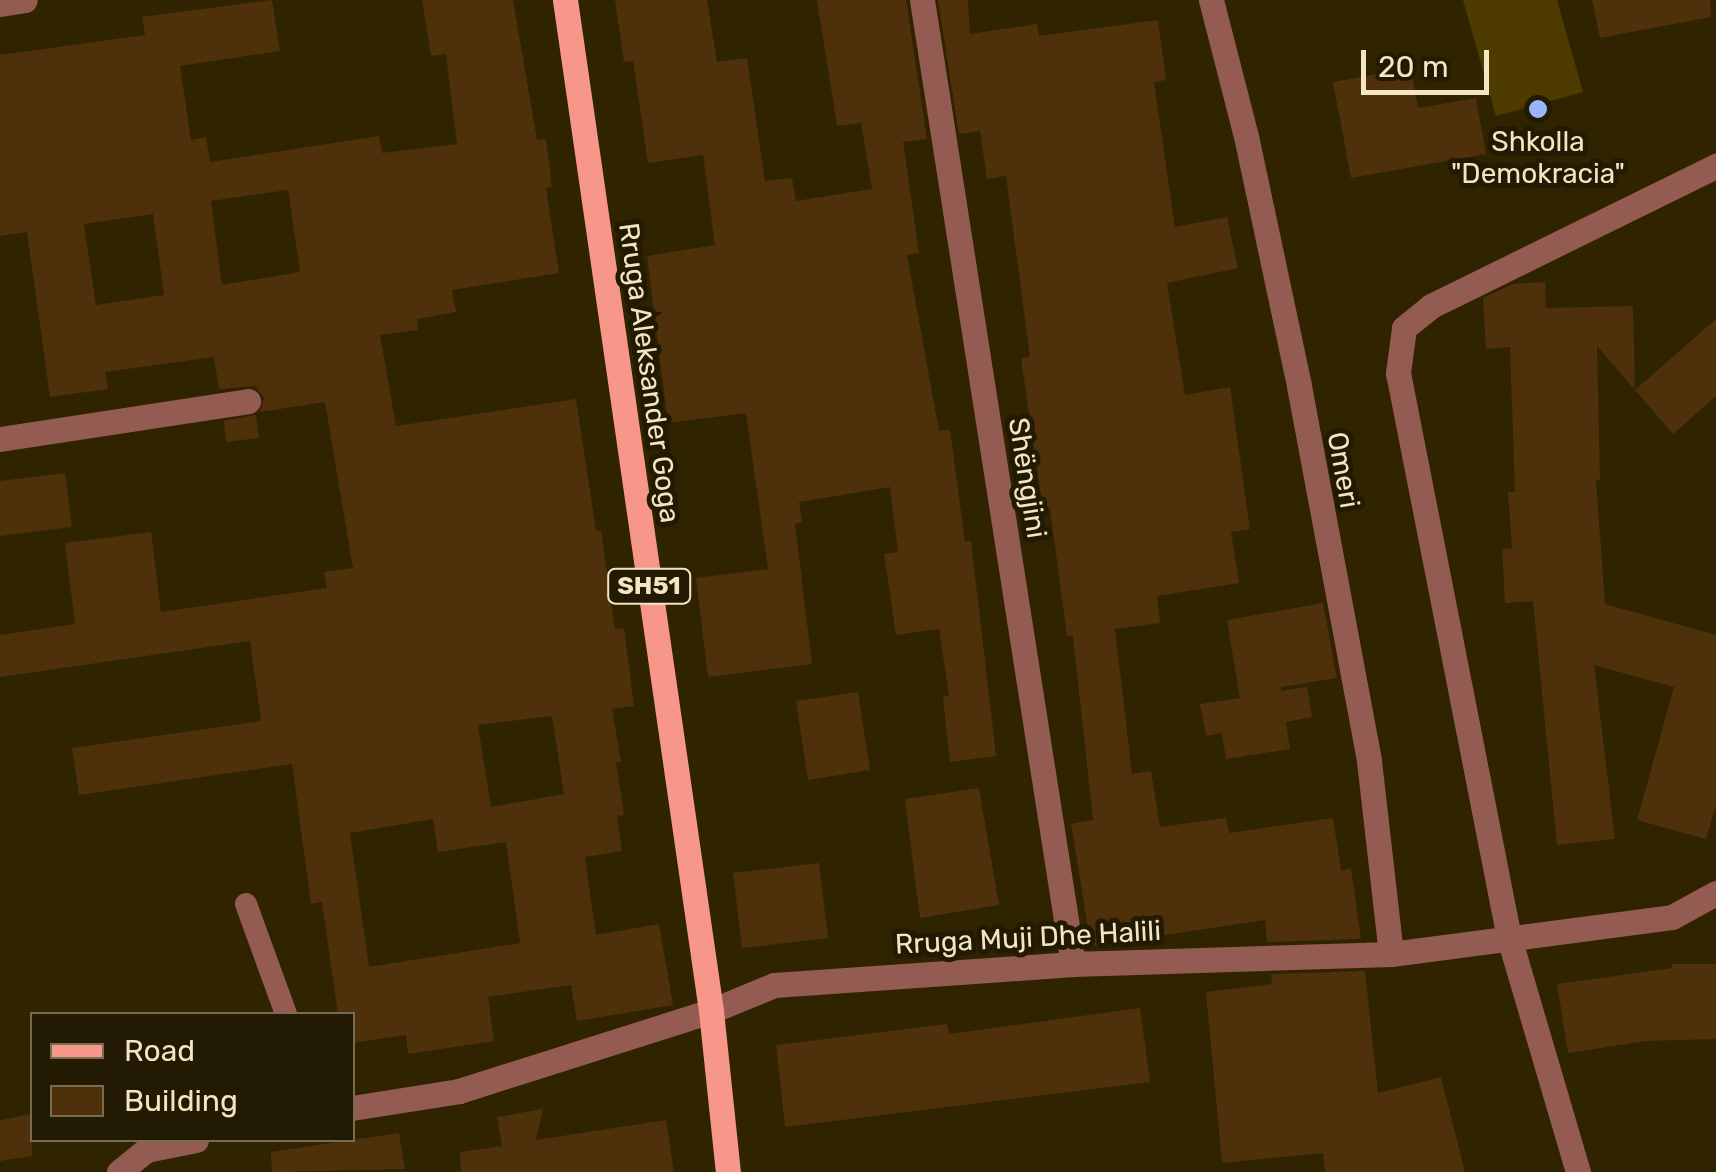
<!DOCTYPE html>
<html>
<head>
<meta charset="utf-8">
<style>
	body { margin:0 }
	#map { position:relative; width:1716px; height:1172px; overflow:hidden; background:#302300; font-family:Rubik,sans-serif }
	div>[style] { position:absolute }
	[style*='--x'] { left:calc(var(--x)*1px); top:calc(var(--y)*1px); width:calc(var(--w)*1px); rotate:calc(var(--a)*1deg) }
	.green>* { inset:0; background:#4e3b00 }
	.building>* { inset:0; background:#4e310a }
	.service>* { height:22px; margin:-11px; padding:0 11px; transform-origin:11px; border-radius:11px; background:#945b53 }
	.minor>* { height:25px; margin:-12.5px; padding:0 12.5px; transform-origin:12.5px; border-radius:12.5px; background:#945b53 }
	.tertiary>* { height:25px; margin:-12.5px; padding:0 12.5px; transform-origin:12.5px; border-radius:12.5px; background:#945b53 }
	.primary>* { height:25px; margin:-12.5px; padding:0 12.5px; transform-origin:12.5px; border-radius:12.5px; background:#f6978a }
	.dots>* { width:28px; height:28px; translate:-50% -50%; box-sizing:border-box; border:5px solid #231a04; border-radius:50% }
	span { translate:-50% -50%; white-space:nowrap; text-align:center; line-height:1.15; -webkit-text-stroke:10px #231a04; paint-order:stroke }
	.shield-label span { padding:2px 8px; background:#231a04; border:2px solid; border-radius:8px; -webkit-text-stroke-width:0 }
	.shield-label { font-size:25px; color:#f4e6c3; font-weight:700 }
	.poi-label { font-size:28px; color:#f4e6c3 }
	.street-label { font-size:28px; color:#f4e6c3 }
	.legend { position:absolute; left:30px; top:1012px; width:325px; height:130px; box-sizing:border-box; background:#231a04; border:2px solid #776c50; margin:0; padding:12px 18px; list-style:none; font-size:30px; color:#f4e6c3 }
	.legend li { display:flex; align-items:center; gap:20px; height:50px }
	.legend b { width:50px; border:2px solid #776c50 }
	.scale { position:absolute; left:1361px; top:50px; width:128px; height:45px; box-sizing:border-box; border:5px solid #f4e6c3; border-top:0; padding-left:12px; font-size:30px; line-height:35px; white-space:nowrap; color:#f4e6c3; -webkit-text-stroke:8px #231a04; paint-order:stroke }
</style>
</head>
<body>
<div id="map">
	<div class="green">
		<div style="clip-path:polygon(1463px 0,1557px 0,1583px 92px,1496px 116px)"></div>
	</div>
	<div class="building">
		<div style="clip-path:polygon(evenodd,272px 0,280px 51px,180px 66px,191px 140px,206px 137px,210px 162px,379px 136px,382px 153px,457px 144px,446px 54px,431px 56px,422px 0,513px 0,537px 140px,546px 139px,552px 187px,546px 188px,559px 273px,452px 290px,456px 312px,417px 319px,418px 330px,380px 335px,396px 426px,576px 399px,596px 531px,601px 531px,615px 629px,624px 628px,634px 706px,612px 709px,621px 762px,616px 762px,624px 815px,617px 816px,622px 851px,585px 857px,596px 935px,659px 924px,673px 1005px,577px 1021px,571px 985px,488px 997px,494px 1041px,408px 1054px,406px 1035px,352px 1043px,352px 1014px,338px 1014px,322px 902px,311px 904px,292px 764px,79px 795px,72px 748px,261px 721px,250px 641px,0 677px,0 635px,75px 624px,65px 543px,151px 532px,161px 612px,327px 588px,324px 572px,353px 568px,325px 402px,260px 412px,264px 398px,255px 386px,219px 389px,214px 357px,105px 372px,108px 389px,50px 397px,27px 232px,0 236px,0 55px,145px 35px,142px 17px,272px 0,288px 190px,300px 272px,222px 285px,211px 201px,288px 190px,272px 0,153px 214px,164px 295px,96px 305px,84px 224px,153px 214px,272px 0,552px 716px,564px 794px,491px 807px,478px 725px,552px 716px,272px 0,433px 819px,438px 852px,506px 842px,520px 943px,369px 967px,350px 833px,433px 819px)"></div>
		<div style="clip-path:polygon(615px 0,707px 0,717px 62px,747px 58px,765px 181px,792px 178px,796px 201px,872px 189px,861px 123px,837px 126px,817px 0,906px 0,927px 139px,903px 142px,919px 253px,907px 255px,939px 431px,950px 430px,965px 542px,971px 541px,996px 756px,950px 762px,943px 697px,949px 696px,939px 629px,896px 635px,884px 554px,898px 552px,890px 487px,799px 502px,802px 522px,795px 524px,812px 664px,708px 677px,696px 578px,768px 569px,746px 413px,668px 423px,647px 256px,715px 245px,703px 155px,648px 163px,633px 61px,624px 62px)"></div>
		<div style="clip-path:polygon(938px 0,968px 0,970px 34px,1037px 24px,1039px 36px,1158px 20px,1166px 80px,1154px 82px,1175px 227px,1227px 217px,1238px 268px,1167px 283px,1185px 395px,1230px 387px,1250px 529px,1231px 532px,1239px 583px,1157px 596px,1160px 623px,1115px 629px,1132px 774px,1151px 771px,1160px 827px,1226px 818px,1229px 833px,1333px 818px,1341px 871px,1351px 868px,1361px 939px,1267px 942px,1265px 920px,1091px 946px,1071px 824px,1093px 820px,1073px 636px,1067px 636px,1050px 509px,1043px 510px,1021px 358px,1030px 357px,1006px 176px,987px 179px,980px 131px,959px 134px)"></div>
		<div style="clip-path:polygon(1592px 0,1710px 0,1711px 17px,1600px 38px)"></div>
		<div style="clip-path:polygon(1411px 68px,1418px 108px,1476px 98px,1486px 154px,1351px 178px,1333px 82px)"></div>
		<div style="clip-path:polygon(1545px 282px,1546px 308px,1633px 306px,1635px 390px,1716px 319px,1716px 396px,1673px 434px,1597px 346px,1600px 480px,1596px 480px,1605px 604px,1716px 635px,1716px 805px,1706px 839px,1637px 820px,1674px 687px,1594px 665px,1615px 839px,1557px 845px,1533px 601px,1505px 603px,1502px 549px,1512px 548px,1508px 492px,1515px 492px,1510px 347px,1486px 349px,1483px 298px,1513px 284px)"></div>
		<div style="clip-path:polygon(256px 415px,259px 438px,226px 442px,224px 421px)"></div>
		<div style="clip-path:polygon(65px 473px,72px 527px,0 536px,0 481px)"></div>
		<div style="clip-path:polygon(1323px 603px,1337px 678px,1281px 687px,1281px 691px,1307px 687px,1312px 717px,1286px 722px,1290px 749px,1226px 759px,1222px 733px,1206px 736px,1200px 704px,1240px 698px,1227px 620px)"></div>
		<div style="clip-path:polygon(858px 692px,870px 770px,808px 780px,796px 701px)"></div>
		<div style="clip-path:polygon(979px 788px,999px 905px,920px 918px,905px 799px)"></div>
		<div style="clip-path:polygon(819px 863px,828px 938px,742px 948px,733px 873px)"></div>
		<div style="clip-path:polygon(1672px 964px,1716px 964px,1716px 1039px,1646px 1041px,1568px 1053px,1557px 984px,1672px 968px)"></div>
		<div style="clip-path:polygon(1365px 971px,1378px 1093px,1441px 1077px,1465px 1172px,1325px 1172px,1323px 1153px,1222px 1163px,1206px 992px,1272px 984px,1271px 974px)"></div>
		<div style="clip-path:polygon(1140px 1008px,1150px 1082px,785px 1127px,776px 1045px,947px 1024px,949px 1034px)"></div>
		<div style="clip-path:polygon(543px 1109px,536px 1140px,666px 1120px,674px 1172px,461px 1172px,460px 1152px,502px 1146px,497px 1117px)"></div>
		<div style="clip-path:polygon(32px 1114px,32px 1156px,0 1161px,0 1120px)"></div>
		<div style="clip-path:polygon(399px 1133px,405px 1169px,272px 1172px,271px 1152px)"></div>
	</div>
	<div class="service">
		<div style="--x:246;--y:904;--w:117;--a:70"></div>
	</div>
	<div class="minor">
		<div style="--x:922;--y:0;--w:976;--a:81.1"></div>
		<div style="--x:1211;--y:0;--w:140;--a:75.6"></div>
		<div style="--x:1246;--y:136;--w:256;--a:78"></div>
		<div style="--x:1299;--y:386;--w:381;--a:79.4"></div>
		<div style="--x:1369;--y:761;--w:194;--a:83.5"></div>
		<div style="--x:0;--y:439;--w:251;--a:-8.7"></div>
		<div style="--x:352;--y:1108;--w:108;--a:-9"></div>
		<div style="--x:459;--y:1091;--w:264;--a:-17.6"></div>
		<div style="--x:711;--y:1011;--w:68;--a:-22.4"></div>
		<div style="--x:774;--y:985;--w:300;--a:-4"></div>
		<div style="--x:1073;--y:964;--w:318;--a:-1.8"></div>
		<div style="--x:1391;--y:954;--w:283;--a:-7.5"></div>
		<div style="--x:1672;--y:917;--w:50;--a:-28.6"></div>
		<div style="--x:119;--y:1172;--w:35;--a:-39"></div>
		<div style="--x:146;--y:1150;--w:51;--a:-11.3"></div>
		<div style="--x:1578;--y:1172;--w:244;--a:-106.4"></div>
		<div style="--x:1509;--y:938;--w:576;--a:-101.11"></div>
		<div style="--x:1398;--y:373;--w:45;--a:-82.4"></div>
		<div style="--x:1404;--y:328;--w:35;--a:-39"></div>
		<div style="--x:1431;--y:306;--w:318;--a:-26.2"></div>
	</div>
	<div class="tertiary">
		<div style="--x:0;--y:4;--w:25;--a:-9"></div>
	</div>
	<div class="primary">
		<div style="--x:565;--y:0;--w:1021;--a:81.78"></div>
		<div style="--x:711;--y:1011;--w:162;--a:84"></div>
	</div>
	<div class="dots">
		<div style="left:1538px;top:109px;background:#9bb5fd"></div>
	</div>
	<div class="shield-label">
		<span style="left:649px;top:586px">SH51</span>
	</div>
	<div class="poi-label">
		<span style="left:1538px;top:158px">Shkolla<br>"Demokracia"</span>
	</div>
	<div class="street-label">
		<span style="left:649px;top:373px;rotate:82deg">Rruga Aleksander Goga</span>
		<span style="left:1343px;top:470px;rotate:80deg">Omeri</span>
		<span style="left:1027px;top:478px;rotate:81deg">Shëngjini</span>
		<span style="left:1028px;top:938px;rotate:-3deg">Rruga Muji Dhe Halili</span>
	</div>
	<ul class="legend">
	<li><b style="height:12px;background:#f6978a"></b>Road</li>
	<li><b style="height:28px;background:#4e310a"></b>Building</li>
	</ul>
	<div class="scale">20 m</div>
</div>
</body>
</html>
